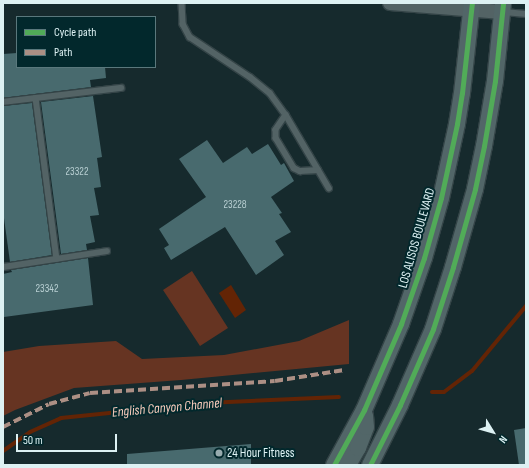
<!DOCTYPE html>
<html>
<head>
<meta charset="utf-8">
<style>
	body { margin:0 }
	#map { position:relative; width:529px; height:468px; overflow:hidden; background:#162a2d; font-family:"Sofia Sans Condensed",sans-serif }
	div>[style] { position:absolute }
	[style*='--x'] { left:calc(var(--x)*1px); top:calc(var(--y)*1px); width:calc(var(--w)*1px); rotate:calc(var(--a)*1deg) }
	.green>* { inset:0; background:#663422 }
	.water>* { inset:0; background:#632405 }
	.stream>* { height:4px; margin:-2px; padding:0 2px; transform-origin:2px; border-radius:2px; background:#632405 }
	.building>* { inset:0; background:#486a6e }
	.roads { filter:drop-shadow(1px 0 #344447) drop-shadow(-1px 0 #344447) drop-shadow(0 1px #344447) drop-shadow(0 -1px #344447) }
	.service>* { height:5.5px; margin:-2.75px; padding:0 2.75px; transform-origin:2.75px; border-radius:2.75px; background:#536365 }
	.tertiary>* { height:14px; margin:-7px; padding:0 7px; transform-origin:7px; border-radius:7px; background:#536365 }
	.secondary>* { height:16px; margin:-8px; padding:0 8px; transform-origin:8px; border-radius:8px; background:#526668 }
	.quiet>* { height:4px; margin-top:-2px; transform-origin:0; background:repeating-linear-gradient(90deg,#ac8f84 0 8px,transparent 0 12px) }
	.cycleway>* { height:5px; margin:-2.5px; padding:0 2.5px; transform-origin:2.5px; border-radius:2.5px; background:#51ab58 }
	.dots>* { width:11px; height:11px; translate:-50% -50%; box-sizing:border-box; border:2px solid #02282c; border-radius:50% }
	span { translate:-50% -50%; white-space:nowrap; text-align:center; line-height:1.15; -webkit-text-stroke:4px #02282c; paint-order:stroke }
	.number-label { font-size:11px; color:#b8cfd2 }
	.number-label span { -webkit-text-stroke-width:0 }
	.street-label { font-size:13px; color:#ddf1f3 }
	.poi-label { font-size:13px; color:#ddf1f3 }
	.left { translate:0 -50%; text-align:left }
	.water-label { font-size:14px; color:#fdcfbf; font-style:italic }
	.frame { position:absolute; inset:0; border:4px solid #ddf1f3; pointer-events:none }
	.legend { position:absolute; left:16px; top:16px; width:140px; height:52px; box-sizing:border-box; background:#02282c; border:1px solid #5a787c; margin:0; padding:5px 7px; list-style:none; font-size:12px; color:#ddf1f3 }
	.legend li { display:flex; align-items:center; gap:8px; height:20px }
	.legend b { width:20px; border:1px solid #5a787c }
	.north { position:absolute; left:473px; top:412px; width:40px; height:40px; -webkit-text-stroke:3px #02282c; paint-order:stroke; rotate:127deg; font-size:11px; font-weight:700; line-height:16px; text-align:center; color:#ddf1f3 }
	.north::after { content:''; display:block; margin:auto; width:14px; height:18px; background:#ddf1f3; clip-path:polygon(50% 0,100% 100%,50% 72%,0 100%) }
	.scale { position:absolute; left:16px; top:434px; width:101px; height:18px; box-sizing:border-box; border:2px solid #ddf1f3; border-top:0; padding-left:5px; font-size:12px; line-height:14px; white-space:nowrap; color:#ddf1f3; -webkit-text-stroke:3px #02282c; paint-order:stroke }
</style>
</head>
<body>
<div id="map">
	<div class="green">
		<div style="clip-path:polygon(192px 271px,228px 328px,200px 346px,163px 290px)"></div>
		<div style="clip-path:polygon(349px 320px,349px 364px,181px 380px,74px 388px,15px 410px,3px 416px,3px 352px,39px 346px,116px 341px,142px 359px,224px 355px,299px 341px)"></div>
	</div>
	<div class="water">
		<div style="clip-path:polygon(231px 285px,246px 310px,235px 318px,219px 293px)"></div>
	</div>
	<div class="stream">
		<div style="--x:432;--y:392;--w:12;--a:0"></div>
		<div style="--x:444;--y:392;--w:35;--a:-37"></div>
		<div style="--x:472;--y:371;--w:85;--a:-50.3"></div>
		<div style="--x:3;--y:451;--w:33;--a:-35"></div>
		<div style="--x:30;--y:432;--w:34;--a:-24"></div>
		<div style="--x:61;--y:418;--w:146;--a:-5.9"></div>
		<div style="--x:206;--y:403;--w:133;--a:-2.6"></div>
	</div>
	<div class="building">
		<div style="clip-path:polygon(17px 53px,17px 67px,105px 67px,106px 78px,90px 80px,91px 87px,3px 98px,3px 54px)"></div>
		<div style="clip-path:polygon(93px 96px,102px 157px,97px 158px,101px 187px,94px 188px,99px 215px,90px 216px,95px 242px,86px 244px,87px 250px,61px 254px,41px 102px)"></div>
		<div style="clip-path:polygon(32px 103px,52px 255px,10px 262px,3px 211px,3px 106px)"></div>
		<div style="clip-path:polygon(207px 140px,223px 163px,247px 147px,252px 154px,268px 144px,281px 165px,284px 163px,294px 181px,271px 197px,282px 213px,279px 214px,291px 232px,275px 241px,284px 255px,256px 275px,225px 227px,171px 260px,164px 248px,169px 245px,159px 229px,206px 197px,179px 159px)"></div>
		<div style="clip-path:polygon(88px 258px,93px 305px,4px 317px,3px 274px,12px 272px,11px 270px)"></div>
		<div style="clip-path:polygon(526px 428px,526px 465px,519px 465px,514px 430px)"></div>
		<div style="clip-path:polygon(251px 444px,251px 465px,127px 465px,127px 454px)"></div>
	</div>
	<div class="roads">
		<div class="service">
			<div style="--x:182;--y:3;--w:21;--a:87"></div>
			<div style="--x:183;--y:24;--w:15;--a:62"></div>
			<div style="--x:190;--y:37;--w:72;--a:33.7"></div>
			<div style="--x:250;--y:77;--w:26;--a:39"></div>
			<div style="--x:270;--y:93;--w:27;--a:54"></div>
			<div style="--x:286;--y:115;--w:85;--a:59.5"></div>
			<div style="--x:504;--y:12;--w:22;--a:5"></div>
			<div style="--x:36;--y:98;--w:162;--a:82.6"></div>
			<div style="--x:3;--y:102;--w:119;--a:-6.8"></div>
			<div style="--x:286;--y:115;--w:18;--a:124"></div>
			<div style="--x:276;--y:130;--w:8;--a:90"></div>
			<div style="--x:276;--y:138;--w:35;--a:59"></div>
			<div style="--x:294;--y:168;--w:7;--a:27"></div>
			<div style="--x:300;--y:171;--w:18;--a:-3"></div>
			<div style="--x:3;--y:267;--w:105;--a:-8.7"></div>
		</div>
		<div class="tertiary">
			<div style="--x:390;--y:3;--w:112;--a:4.6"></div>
		</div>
		<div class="secondary">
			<div style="--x:334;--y:465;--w:63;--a:-61.4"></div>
			<div style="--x:364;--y:410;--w:94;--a:-66.7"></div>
			<div style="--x:401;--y:324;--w:70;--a:-70.8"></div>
			<div style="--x:424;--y:258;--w:62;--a:-74.2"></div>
			<div style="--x:441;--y:198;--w:76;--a:-77.8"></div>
			<div style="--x:457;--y:124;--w:31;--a:-81"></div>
			<div style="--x:462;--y:93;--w:91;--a:-83.7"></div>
			<div style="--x:348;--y:465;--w:20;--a:-60"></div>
			<div style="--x:358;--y:448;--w:22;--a:-69"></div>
			<div style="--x:366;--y:427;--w:12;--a:-95"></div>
			<div style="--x:370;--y:465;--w:67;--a:-63.4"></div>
			<div style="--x:400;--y:405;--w:83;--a:-66.5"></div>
			<div style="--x:433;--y:329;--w:65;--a:-72.1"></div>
			<div style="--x:453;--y:267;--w:81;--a:-74.2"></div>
			<div style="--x:475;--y:189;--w:44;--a:-78.2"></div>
			<div style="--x:484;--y:146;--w:66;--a:-80.4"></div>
			<div style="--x:495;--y:81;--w:78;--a:-84.1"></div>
		</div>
	</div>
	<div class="quiet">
		<div style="--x:3;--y:427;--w:51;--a:-26.6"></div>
		<div style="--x:49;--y:404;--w:42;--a:-15"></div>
		<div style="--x:90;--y:393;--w:185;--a:-3.7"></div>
		<div style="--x:275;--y:381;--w:70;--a:-9.1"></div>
	</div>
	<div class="cycleway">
		<div style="--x:334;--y:465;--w:63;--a:-61.4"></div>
		<div style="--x:364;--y:410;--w:94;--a:-66.7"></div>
		<div style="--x:401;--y:324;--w:70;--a:-70.8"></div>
		<div style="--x:424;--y:258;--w:62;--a:-74.2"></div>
		<div style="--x:441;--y:198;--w:76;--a:-77.8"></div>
		<div style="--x:457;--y:124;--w:31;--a:-81"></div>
		<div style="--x:462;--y:93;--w:91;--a:-83.7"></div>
		<div style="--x:370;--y:465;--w:67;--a:-63.4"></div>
		<div style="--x:400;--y:405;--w:83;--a:-66.5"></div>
		<div style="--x:433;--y:329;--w:65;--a:-72.1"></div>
		<div style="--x:453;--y:267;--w:81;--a:-74.2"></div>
		<div style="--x:475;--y:189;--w:44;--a:-78.2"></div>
		<div style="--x:484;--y:146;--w:66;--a:-80.4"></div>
		<div style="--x:495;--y:81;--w:78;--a:-84.1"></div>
	</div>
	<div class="dots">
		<div style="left:219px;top:453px;background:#97abae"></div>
	</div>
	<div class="number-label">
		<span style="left:77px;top:172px">23322</span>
		<span style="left:235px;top:205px">23228</span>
		<span style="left:47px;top:289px">23342</span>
	</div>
	<div class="street-label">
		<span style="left:417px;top:238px;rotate:-74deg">LOS ALISOS BOULEVARD</span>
	</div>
	<div class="poi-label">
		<span class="left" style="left:227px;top:453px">24 Hour Fitness</span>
	</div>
	<div class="water-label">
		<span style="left:167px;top:408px;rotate:-5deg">English Canyon Channel</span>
	</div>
	<div class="frame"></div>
	<ul class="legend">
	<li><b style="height:5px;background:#51ab58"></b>Cycle path</li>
	<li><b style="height:5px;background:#ac8f84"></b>Path</li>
	</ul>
	<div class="north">N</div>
	<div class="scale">50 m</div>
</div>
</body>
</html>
